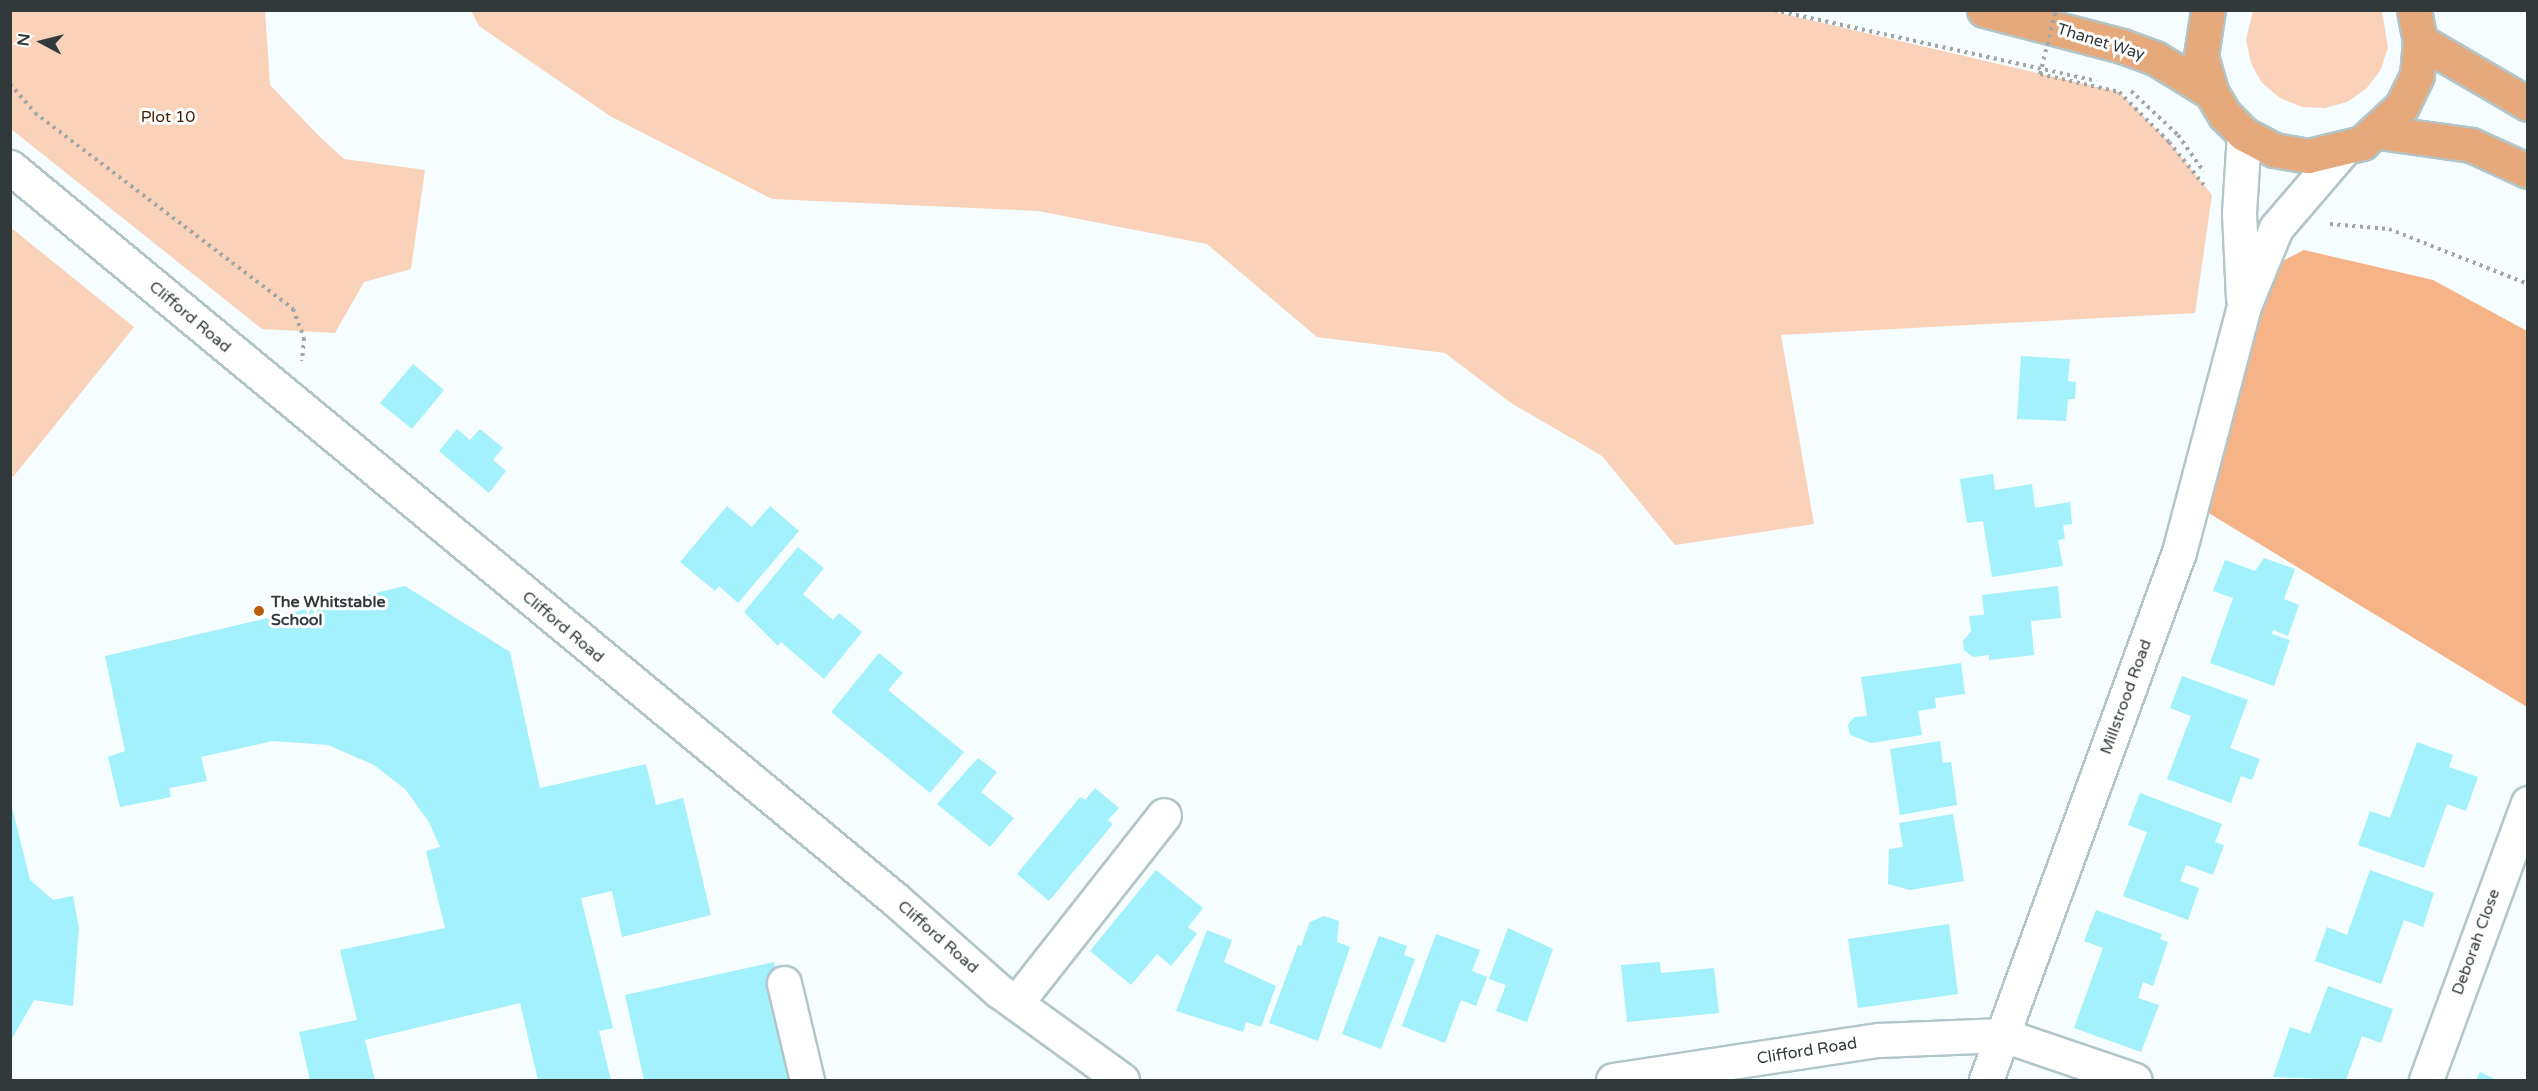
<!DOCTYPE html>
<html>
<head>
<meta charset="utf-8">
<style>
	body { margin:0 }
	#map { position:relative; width:2538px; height:1091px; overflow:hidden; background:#f5fdfe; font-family:"Varela Round",sans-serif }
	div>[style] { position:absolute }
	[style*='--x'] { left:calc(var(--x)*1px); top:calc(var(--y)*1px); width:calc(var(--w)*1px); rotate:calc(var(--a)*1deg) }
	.green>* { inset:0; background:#fad1b9 }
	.forest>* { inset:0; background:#f7b388 }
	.building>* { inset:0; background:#a2f1fc }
	.path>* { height:4px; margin-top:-2px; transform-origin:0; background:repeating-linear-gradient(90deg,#9fa7a8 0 3px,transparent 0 7.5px) }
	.roads { filter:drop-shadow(2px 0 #b2c6c9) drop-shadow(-2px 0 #b2c6c9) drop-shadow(0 2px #b2c6c9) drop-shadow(0 -2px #b2c6c9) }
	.minor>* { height:33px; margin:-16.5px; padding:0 16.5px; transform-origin:16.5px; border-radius:16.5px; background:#fff }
	.major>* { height:33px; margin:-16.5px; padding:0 16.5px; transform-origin:16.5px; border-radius:16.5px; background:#e5a97c }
	.path-bridge>* { height:4px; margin-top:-2px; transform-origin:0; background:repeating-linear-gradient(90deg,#9fa7a8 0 3px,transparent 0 7.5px) }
	.dots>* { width:16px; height:16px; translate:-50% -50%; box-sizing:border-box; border:3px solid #fff; border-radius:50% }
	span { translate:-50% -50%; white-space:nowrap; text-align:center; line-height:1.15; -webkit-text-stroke:6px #fff; paint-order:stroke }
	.street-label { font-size:16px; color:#31393a }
	.park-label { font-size:16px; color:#461c00 }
	.poi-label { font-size:16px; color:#31393a; font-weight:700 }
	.left { translate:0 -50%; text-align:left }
	.frame { position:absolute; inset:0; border:12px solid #31393a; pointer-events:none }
	.north { position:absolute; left:12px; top:12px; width:60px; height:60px; -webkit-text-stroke:4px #fff; paint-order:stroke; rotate:277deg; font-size:16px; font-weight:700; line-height:24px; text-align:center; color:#31393a }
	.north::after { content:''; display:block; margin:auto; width:21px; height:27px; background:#31393a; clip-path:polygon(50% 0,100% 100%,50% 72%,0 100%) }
</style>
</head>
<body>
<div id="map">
	<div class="green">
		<div style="clip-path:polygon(10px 11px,265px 11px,270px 85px,319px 136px,344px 159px,425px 170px,411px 269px,364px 282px,335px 333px,262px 329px,11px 129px)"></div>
		<div style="clip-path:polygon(471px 11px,1772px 11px,2119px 92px,2169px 142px,2212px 195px,2195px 313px,1781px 335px,1814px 524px,1675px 545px,1602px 456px,1511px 403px,1445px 353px,1317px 337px,1207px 244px,1038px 211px,772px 199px,610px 116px,479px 26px)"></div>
		<div style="clip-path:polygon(2253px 11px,2382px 11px,2388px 48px,2380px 71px,2366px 89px,2347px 102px,2325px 108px,2302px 107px,2280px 98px,2262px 83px,2251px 63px,2246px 40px)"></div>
		<div style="clip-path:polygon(10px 227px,134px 327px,13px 477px,10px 474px)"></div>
	</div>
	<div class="forest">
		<div style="clip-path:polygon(2304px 250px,2433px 280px,2527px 331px,2527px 707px,2207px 512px,2252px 328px,2279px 263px)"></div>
	</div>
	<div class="building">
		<div style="clip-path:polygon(2021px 356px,2070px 359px,2068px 381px,2076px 382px,2075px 399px,2068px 399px,2066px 421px,2017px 419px)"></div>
		<div style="clip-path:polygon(413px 364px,444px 390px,412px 429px,380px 403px)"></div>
		<div style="clip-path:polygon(457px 429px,470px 440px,480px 429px,503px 448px,493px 460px,506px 471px,489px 493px,439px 451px)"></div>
		<div style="clip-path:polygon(1993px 474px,1995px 490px,2032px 484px,2035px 508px,2070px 502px,2072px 524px,2063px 525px,2065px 539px,2058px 540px,2063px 566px,1992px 577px,1983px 521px,1967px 523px,1960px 479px)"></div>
		<div style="clip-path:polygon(727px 506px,752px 527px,770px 506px,799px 531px,738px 603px,719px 586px,715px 591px,680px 562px)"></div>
		<div style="clip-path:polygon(798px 547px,824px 568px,803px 594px,833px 620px,839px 613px,862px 632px,824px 679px,781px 642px,778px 646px,744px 612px)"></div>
		<div style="clip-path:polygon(2264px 558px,2295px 569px,2284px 599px,2299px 605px,2288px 636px,2273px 630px,2272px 634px,2290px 640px,2274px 686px,2210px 663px,2233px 598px,2213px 591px,2225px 560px,2255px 571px)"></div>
		<div style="clip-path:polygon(405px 586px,510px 652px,540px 788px,646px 764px,656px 805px,683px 798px,711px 915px,622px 937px,612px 891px,581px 898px,613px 1028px,599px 1031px,611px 1080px,538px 1080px,520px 1003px,365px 1040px,375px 1080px,310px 1080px,299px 1032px,357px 1020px,340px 950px,445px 928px,426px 851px,440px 847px,429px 822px,405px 789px,374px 765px,328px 745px,273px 741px,201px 757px,207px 781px,169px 788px,171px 797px,120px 807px,108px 757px,125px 751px,105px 656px)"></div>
		<div style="clip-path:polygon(2058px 586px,2061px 618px,2031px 621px,2034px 655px,1989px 660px,1989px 655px,1973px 657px,1964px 650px,1963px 641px,1971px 631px,1969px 616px,1984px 615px,1982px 595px)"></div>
		<div style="clip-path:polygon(879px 653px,903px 673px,888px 690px,964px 752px,930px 793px,831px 712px)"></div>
		<div style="clip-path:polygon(1961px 663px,1965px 694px,1935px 698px,1936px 708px,1918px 711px,1922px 735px,1871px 743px,1850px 735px,1848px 725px,1854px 717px,1867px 716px,1861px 677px)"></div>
		<div style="clip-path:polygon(2182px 676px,2248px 700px,2230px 748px,2260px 759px,2252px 780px,2241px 776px,2231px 803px,2167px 779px,2191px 716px,2170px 708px)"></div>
		<div style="clip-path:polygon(1940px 741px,1943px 763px,1951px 762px,1957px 805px,1900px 815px,1890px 749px)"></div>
		<div style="clip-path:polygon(2417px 742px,2453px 755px,2449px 767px,2478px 777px,2466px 811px,2447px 804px,2424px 868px,2358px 845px,2370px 811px,2390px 818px)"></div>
		<div style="clip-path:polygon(978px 758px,997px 772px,981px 792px,1014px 818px,990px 847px,937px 804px)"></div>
		<div style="clip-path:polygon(1095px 788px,1119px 808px,1108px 820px,1113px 824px,1049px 901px,1017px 874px,1080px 797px,1085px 800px)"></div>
		<div style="clip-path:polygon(2140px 793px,2222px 824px,2215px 842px,2224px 845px,2213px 875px,2186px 865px,2180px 881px,2199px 888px,2188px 920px,2123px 896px,2147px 832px,2128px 825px)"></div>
		<div style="clip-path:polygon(10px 799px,30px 880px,53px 900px,73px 896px,79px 928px,73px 1006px,34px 1000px,10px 1042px)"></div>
		<div style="clip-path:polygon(1953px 814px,1964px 881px,1910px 890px,1888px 884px,1889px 849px,1903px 847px,1899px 823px)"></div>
		<div style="clip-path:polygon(1156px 870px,1203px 908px,1188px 927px,1197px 934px,1171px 966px,1157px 954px,1131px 985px,1090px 951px)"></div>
		<div style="clip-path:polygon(2370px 870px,2434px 893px,2423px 927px,2404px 920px,2381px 984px,2315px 961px,2327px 927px,2347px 935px)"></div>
		<div style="clip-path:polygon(2096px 910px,2162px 934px,2160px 939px,2168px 942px,2153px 986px,2143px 982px,2138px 998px,2159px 1005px,2141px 1052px,2074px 1028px,2103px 948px,2084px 941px)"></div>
		<div style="clip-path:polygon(1324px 916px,1339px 921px,1337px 942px,1350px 947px,1318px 1041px,1269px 1023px,1298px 945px,1301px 946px,1310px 922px)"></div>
		<div style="clip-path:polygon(1949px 924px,1958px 994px,1858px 1008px,1848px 939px)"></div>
		<div style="clip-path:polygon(1508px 928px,1553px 949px,1527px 1022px,1496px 1011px,1506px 985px,1489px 979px)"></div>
		<div style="clip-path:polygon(1207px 930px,1232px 940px,1224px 962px,1276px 986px,1261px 1027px,1246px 1022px,1243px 1032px,1176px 1011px)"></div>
		<div style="clip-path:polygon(1436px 934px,1480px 950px,1472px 971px,1487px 977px,1476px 1006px,1461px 1000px,1445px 1043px,1402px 1026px)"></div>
		<div style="clip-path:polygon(1379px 936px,1407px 946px,1404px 955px,1415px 959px,1381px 1049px,1342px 1034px)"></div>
		<div style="clip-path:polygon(774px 962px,800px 1080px,644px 1080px,625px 995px)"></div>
		<div style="clip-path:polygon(1660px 962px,1661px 973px,1714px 968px,1719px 1013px,1627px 1022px,1621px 965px)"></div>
		<div style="clip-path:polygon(2328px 986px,2393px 1009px,2381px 1043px,2362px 1036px,2346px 1080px,2273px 1077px,2290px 1027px,2310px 1034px)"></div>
		<div style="clip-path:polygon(2480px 1072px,2497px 1080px,2476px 1080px)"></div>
	</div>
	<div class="path">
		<div style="--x:1774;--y:10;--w:330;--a:12.4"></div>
		<div style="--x:2040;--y:74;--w:81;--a:12.8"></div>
		<div style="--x:2119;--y:92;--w:71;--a:45"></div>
		<div style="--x:2169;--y:142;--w:55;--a:50.9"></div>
		<div style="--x:10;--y:84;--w:38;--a:49"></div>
		<div style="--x:35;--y:113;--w:324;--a:37.2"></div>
		<div style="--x:293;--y:309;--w:31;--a:69"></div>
		<div style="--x:304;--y:338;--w:23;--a:95"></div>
		<div style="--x:2131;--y:91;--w:64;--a:43.1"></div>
		<div style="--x:2178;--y:135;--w:45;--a:54.9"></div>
		<div style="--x:2330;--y:224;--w:59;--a:4.8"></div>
		<div style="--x:2389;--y:229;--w:149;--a:21.6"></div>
	</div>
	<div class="roads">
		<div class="minor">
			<div style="--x:10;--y:167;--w:1150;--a:39.6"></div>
			<div style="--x:896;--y:900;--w:137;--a:41.5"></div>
			<div style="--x:999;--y:991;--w:152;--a:35.9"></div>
			<div style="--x:2243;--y:298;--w:85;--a:-92.7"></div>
			<div style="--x:2239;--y:213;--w:79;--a:-86.4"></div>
			<div style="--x:784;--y:983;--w:100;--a:76.7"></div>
			<div style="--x:1016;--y:1003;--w:239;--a:-51.8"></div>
			<div style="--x:1613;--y:1080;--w:269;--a:-8.6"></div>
			<div style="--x:1879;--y:1040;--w:124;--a:-2.3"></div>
			<div style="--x:2003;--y:1035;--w:139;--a:18.8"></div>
			<div style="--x:1986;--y:1080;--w:562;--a:-69.92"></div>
			<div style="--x:2179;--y:552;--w:254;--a:-75.2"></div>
			<div style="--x:2244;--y:306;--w:84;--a:-67.7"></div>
			<div style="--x:2276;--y:228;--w:101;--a:-49.4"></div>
			<div style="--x:2426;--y:1080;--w:295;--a:-69.8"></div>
		</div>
		<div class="major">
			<div style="--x:1984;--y:10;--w:143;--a:14.6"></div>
			<div style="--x:2122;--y:46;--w:35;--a:20"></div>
			<div style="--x:2155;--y:58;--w:66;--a:31.3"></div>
			<div style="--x:2208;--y:10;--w:47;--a:98.7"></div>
			<div style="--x:2201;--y:56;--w:37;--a:74"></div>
			<div style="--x:2211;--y:92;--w:27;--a:59"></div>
			<div style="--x:2225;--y:115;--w:27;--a:45"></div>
			<div style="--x:2244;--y:134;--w:34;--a:28"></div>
			<div style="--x:2274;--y:150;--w:35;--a:10"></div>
			<div style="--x:2308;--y:156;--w:56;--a:-13.5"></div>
			<div style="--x:2362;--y:143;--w:54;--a:-42.8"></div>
			<div style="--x:2402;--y:106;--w:34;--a:-64"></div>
			<div style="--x:2417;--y:75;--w:34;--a:-85"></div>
			<div style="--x:2420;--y:41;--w:32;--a:-101"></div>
			<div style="--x:2420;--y:41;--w:125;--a:30.3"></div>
			<div style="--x:2379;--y:132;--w:93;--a:8"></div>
			<div style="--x:2471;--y:145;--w:63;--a:24.5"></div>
		</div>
	</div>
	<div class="path-bridge">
		<div style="--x:2040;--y:74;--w:66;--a:-76"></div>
	</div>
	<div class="dots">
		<div style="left:259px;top:611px;background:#b95c0b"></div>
	</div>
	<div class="street-label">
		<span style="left:2101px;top:42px;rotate:17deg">Thanet Way</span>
		<span style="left:190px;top:317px;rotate:40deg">Clifford Road</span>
		<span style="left:563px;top:627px;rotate:40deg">Clifford Road</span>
		<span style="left:2126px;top:697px;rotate:-70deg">Millstrood Road</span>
		<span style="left:938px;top:937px;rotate:41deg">Clifford Road</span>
		<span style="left:2476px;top:942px;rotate:-70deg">Deborah Close</span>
		<span style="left:1807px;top:1051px;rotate:-9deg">Clifford Road</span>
	</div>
	<div class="park-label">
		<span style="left:168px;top:117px">Plot 10</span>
	</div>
	<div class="poi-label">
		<span class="left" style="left:271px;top:611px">The Whitstable<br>School</span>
	</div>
	<div class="frame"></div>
	<div class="north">N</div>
</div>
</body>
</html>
